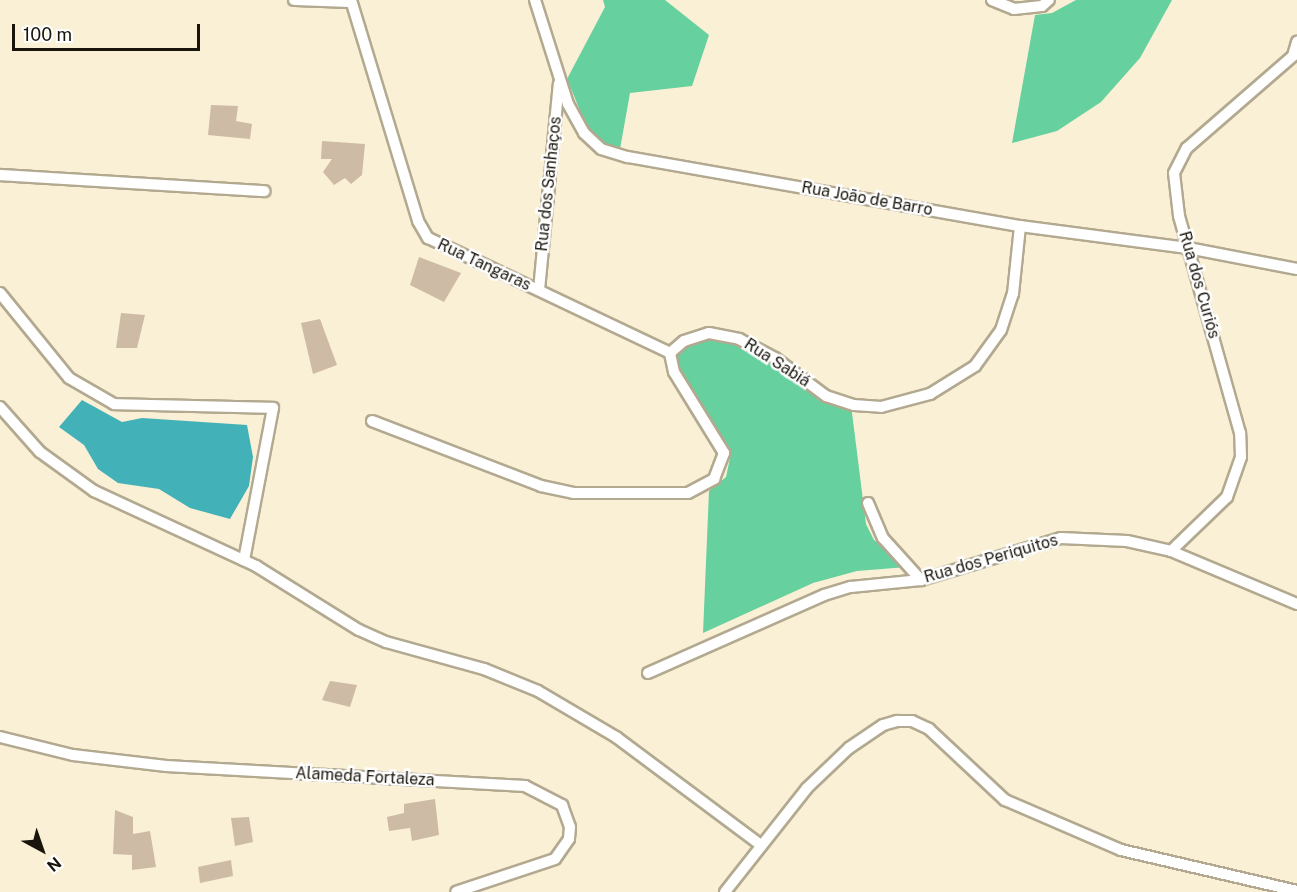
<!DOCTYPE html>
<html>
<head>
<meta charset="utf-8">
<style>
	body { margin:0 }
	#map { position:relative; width:1297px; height:892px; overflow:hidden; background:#faf0d5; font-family:"Public Sans",sans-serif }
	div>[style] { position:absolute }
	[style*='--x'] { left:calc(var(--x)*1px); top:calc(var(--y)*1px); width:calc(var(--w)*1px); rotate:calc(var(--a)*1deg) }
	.forest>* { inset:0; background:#66d09e }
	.water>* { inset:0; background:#43b1b8 }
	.building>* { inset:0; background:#cdbba5 }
	.roads { filter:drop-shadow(2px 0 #b2a990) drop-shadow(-2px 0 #b2a990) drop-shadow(0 2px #b2a990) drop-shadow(0 -2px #b2a990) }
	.minor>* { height:10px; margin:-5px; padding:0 5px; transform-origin:5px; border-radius:5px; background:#fff }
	span { translate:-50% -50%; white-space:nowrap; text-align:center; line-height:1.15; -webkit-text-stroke:5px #fff; paint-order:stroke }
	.street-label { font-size:16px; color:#19150c }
	.north { position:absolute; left:12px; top:820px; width:60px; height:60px; -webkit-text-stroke:4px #fff; paint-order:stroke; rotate:140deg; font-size:16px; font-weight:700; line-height:24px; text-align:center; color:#19150c }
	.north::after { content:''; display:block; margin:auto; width:21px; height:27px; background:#19150c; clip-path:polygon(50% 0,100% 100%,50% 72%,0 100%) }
	.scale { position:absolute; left:12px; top:24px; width:188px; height:27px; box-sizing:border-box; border:3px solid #19150c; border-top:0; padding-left:8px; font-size:18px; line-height:21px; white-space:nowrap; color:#19150c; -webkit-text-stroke:4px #fff; paint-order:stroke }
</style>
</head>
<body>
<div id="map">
	<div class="forest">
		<div style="clip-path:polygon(603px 0,665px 0,709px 35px,692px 86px,630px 93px,620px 149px,604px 144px,588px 130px,567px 79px,605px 7px)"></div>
		<div style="clip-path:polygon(1076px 0,1172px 0,1140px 58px,1101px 102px,1057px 131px,1012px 143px,1035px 15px,1052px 13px)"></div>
		<div style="clip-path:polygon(709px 337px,738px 342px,851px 405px,866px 524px,874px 540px,907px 567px,857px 571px,813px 583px,703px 633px,709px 491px,726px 477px,730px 458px,722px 438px,685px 386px,674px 361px,676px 351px,685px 343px)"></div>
	</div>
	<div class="water">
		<div style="clip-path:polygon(82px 400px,122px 422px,142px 418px,247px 425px,253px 457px,249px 486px,230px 519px,190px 508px,159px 489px,118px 483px,98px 469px,84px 445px,59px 427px)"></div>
	</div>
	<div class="building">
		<div style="clip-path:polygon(211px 105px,238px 106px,236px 121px,252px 124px,250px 139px,208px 135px)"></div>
		<div style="clip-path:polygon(322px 141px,365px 144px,362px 175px,351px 184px,345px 178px,334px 185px,323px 172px,332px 159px,321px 159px)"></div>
		<div style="clip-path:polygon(419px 257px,461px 273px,444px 302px,410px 285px)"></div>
		<div style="clip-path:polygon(121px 313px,145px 315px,137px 348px,116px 348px)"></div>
		<div style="clip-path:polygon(320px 319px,337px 365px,313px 374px,301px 323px)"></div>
		<div style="clip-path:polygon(330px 681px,357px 685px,350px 707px,322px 700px)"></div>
		<div style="clip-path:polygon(435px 799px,439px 835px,412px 841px,410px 828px,389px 831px,387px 817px,404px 813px,404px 804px)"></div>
		<div style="clip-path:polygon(115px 810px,133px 817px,133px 834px,150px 831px,156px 867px,132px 870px,132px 855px,113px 854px)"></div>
		<div style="clip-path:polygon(249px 817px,253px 842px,235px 846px,231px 818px)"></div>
		<div style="clip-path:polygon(231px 860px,233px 876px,200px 883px,198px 867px)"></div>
	</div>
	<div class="roads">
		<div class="minor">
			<div style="--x:294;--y:0;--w:57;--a:2"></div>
			<div style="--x:351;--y:0;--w:231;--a:73.1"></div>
			<div style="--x:418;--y:221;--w:20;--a:60"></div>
			<div style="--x:428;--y:238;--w:268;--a:25.4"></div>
			<div style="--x:535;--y:0;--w:109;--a:72.4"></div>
			<div style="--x:568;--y:104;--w:33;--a:61"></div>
			<div style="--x:584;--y:133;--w:23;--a:43"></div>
			<div style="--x:601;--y:149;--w:28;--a:17"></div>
			<div style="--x:628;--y:157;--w:398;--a:10"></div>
			<div style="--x:1020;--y:226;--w:169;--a:7.5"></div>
			<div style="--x:1188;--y:248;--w:111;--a:10.9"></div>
			<div style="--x:992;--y:0;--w:24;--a:22"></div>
			<div style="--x:1014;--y:9;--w:28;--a:-6"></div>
			<div style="--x:1042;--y:6;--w:9;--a:-41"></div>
			<div style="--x:0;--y:175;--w:265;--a:3.5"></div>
			<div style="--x:539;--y:290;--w:207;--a:-84.5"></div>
			<div style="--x:0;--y:293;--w:109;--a:50.9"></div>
			<div style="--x:69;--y:378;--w:52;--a:30"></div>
			<div style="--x:114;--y:404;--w:159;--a:1.4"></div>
			<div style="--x:273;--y:408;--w:155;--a:100.8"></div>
			<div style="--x:0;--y:407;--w:60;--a:48.4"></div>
			<div style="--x:40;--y:452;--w:67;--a:35.8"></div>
			<div style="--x:94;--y:491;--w:179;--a:24.8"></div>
			<div style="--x:256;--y:566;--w:121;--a:31.9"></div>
			<div style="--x:359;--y:630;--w:30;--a:24"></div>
			<div style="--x:386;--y:642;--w:102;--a:15.4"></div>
			<div style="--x:484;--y:669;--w:58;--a:22.2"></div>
			<div style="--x:538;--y:691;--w:91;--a:30.5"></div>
			<div style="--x:616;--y:737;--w:181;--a:36.7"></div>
			<div style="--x:372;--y:421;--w:181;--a:21"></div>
			<div style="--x:541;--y:486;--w:33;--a:12"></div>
			<div style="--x:573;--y:493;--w:115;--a:0"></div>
			<div style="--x:688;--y:493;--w:30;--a:-28"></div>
			<div style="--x:714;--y:479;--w:28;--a:-69"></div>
			<div style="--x:724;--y:453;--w:95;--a:-121.7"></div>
			<div style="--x:674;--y:372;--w:19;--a:-102"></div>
			<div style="--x:670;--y:353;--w:18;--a:-41"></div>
			<div style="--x:684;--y:341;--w:26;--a:-18"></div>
			<div style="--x:709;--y:333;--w:31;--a:11"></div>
			<div style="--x:739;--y:339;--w:41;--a:27.8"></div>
			<div style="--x:775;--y:358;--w:64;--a:36.7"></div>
			<div style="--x:826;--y:396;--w:29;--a:18"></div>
			<div style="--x:854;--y:405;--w:27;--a:4"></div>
			<div style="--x:881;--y:407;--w:51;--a:-14.9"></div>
			<div style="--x:930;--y:394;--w:53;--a:-31.9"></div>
			<div style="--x:975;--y:366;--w:44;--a:-54.2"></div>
			<div style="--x:1001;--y:330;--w:38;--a:-72"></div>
			<div style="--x:1013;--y:294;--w:68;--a:-84.1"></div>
			<div style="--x:868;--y:503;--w:38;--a:67"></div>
			<div style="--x:883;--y:538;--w:57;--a:47.9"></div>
			<div style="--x:1171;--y:551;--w:78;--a:-44"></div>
			<div style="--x:1227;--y:497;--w:42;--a:-70.7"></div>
			<div style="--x:1241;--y:457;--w:24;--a:-92"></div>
			<div style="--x:1240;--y:433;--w:225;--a:-105.7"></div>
			<div style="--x:1179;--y:216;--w:43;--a:-96.6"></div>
			<div style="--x:1174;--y:173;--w:28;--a:-63"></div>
			<div style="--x:1187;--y:148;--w:140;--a:-41"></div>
			<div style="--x:1293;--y:56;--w:15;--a:-74"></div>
			<div style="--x:648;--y:673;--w:193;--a:-23.9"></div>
			<div style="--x:824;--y:595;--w:28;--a:-17"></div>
			<div style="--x:851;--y:587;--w:70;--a:-5.7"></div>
			<div style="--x:921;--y:580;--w:146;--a:-16.7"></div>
			<div style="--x:1061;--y:538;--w:66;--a:2.6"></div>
			<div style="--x:1127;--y:541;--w:45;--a:12.8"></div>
			<div style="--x:1171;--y:551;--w:137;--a:22.8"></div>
			<div style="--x:0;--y:737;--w:75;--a:13.9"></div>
			<div style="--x:73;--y:755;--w:94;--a:6.7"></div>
			<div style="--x:166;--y:766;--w:360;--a:3.2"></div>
			<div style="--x:525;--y:786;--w:42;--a:27.2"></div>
			<div style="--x:562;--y:805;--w:23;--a:70"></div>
			<div style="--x:570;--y:827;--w:12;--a:95"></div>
			<div style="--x:569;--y:839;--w:24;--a:125"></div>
			<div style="--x:555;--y:859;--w:104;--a:161.6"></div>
			<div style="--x:725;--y:892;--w:132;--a:-51.7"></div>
			<div style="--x:807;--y:788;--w:58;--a:-43.6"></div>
			<div style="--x:849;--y:748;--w:41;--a:-34.1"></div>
			<div style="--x:883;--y:725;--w:15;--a:-16"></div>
			<div style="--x:897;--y:721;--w:15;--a:0"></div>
			<div style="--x:912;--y:721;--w:19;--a:25"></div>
			<div style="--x:929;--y:729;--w:104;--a:43.1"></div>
			<div style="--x:1005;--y:800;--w:126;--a:23.3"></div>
			<div style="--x:1121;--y:850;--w:181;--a:13.1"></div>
		</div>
	</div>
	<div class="street-label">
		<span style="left:549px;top:184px;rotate:-84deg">Rua dos Sanhaços</span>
		<span style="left:867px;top:199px;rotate:10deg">Rua João de Barro</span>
		<span style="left:484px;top:265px;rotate:25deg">Rua Tangaras</span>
		<span style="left:1199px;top:285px;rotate:74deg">Rua dos Curiós</span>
		<span style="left:777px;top:363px;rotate:33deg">Rua Sabiá</span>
		<span style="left:991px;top:559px;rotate:-16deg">Rua dos Periquitos</span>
		<span style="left:365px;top:777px;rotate:3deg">Alameda Fortaleza</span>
	</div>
	<div class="north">N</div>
	<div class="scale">100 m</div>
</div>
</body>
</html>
